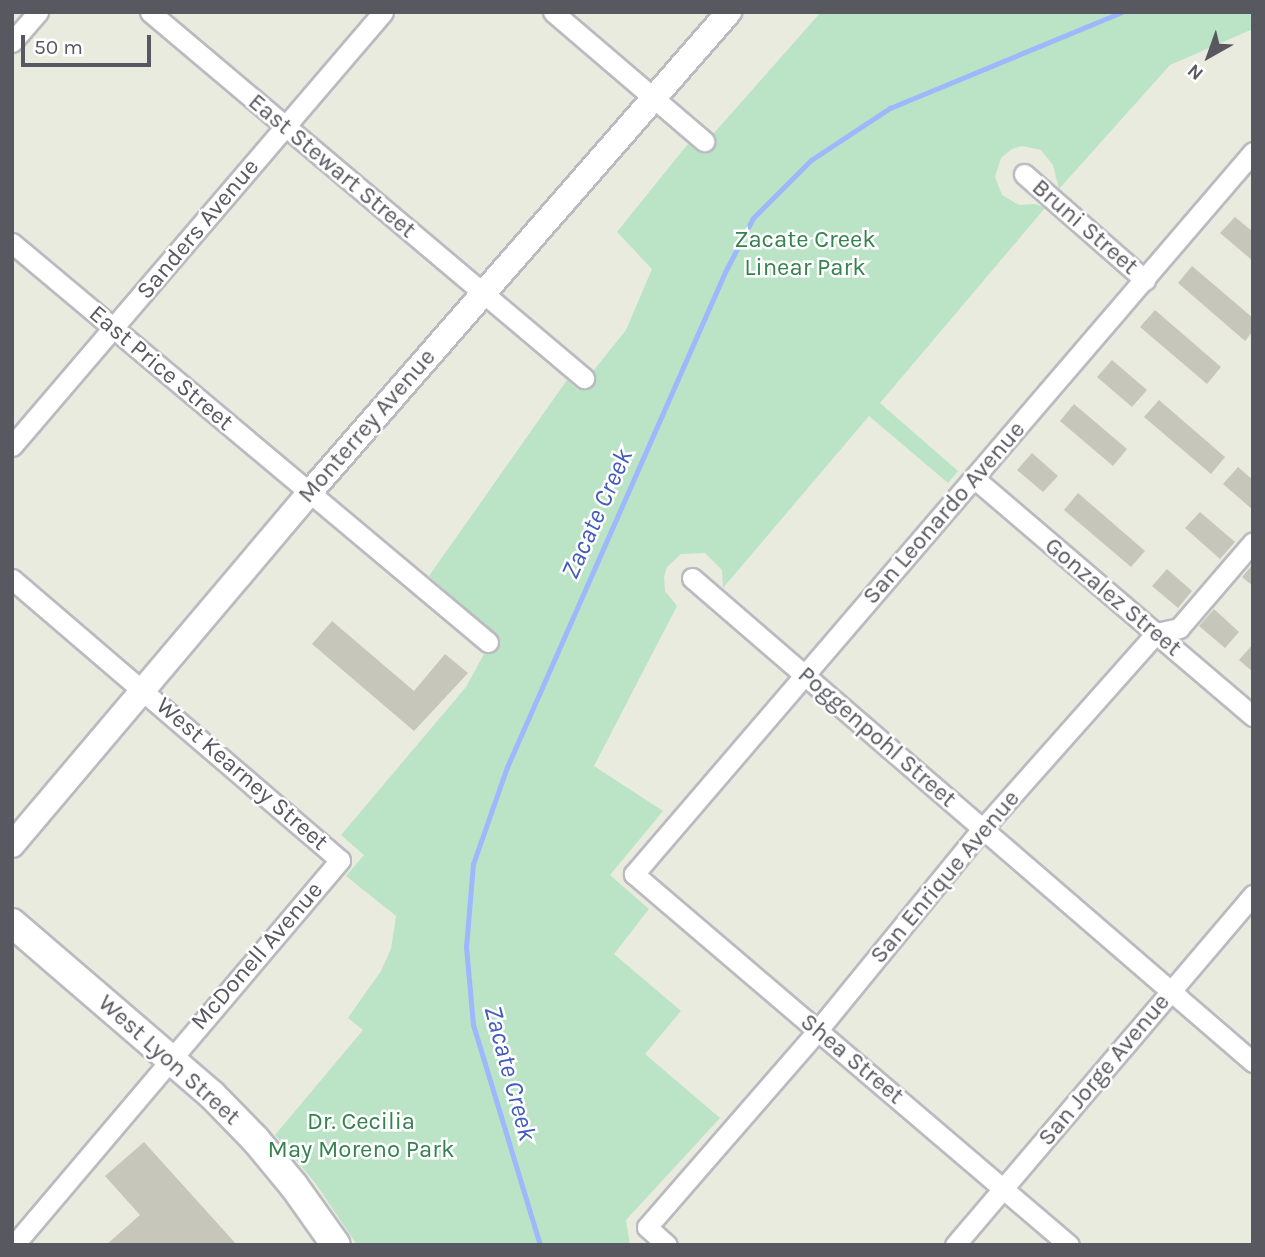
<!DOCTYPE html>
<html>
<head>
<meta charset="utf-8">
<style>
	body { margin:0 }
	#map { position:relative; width:1265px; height:1257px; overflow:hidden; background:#eaebdf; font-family:Karla,sans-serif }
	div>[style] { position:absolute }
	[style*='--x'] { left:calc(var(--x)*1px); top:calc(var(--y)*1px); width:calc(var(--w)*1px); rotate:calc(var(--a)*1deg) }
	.green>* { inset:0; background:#bbe3c6 }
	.stream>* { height:5px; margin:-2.5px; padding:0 2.5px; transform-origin:2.5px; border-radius:2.5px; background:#9db8fd }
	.building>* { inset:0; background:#c6c6bb }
	.roads { filter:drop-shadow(2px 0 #babac1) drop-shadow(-2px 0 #babac1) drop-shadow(0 2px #babac1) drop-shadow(0 -2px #babac1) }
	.minor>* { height:19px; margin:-9.5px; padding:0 9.5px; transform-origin:9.5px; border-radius:9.5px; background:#fff }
	.tertiary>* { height:24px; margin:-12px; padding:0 12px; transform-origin:12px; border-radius:12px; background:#fff }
	.secondary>* { height:28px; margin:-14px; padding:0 14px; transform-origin:14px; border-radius:14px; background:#fff }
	span { translate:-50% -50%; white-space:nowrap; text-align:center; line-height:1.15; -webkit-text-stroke:5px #fff; paint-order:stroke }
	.street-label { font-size:24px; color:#585960 }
	.park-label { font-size:24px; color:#35824f }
	.water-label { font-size:26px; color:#415bbf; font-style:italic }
	.frame { position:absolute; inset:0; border:14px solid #585960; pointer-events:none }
	.north { position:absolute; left:1174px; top:21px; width:70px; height:70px; -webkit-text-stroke:5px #fff; paint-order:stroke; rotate:220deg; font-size:19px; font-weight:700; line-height:28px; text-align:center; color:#585960 }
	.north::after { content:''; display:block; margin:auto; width:24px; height:32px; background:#585960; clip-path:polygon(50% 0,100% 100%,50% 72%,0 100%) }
	.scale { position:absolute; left:21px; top:35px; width:130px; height:32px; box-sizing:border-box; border:4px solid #585960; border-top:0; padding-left:9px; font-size:21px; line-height:24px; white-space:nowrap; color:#585960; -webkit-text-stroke:5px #fff; paint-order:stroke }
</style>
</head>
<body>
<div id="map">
	<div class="green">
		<div style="clip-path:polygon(821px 12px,1253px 12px,1253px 29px,1170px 65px,1059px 189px,1053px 165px,1041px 150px,1022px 146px,1012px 149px,1001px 158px,995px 177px,1002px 195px,1019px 205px,1035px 204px,1045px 208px,880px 403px,958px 471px,948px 483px,869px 416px,723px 588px,722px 570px,705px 553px,681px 554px,667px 567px,664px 577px,665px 591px,677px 606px,594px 766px,663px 811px,610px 875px,649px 909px,614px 954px,681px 1011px,645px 1054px,720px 1118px,626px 1220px,630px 1245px,357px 1245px,316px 1184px,275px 1135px,363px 1030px,348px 1018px,381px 971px,391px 949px,396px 916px,346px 876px,364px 855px,341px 835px,466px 687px,495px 634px,429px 576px,567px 380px,578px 390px,626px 330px,652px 269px,617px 232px,687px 145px,714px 133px)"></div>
	</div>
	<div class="stream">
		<div style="--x:540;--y:1245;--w:230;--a:-106.9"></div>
		<div style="--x:473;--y:1025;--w:78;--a:-95.1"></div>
		<div style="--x:466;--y:947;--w:83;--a:-85.2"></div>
		<div style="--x:473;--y:864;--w:103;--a:-70.7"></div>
		<div style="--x:507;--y:767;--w:541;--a:-66.23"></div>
		<div style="--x:725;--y:272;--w:61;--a:-62.6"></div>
		<div style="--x:753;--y:218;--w:82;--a:-45"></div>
		<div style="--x:811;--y:160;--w:95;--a:-33.4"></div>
		<div style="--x:890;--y:108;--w:251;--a:-22.5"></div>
	</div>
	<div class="building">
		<div style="clip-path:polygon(1235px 217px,1253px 232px,1253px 261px,1220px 233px)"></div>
		<div style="clip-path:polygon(1192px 266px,1253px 318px,1253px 331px,1245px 341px,1178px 283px)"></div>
		<div style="clip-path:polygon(1155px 310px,1221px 367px,1207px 384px,1140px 327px)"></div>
		<div style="clip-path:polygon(1112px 360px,1147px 390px,1132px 407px,1097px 377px)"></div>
		<div style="clip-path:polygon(1159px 400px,1225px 457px,1211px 474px,1144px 417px)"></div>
		<div style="clip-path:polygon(1074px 404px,1127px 449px,1113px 466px,1060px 421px)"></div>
		<div style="clip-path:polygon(1032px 453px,1058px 476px,1043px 492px,1017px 470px)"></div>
		<div style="clip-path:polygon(1238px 467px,1253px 480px,1253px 510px,1223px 484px)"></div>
		<div style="clip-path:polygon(1078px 493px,1145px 551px,1131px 567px,1064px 510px)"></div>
		<div style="clip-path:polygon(1200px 512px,1235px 542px,1220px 559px,1185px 528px)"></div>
		<div style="clip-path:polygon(1253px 564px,1253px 586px,1242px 577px)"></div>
		<div style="clip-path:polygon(1167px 569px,1192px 591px,1178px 608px,1152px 586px)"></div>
		<div style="clip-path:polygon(1214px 609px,1239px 632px,1225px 648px,1199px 626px)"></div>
		<div style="clip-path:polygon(332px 621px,414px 691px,445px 654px,468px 673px,414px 731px,312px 644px)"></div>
		<div style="clip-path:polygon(1253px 644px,1253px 672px,1239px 660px)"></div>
		<div style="clip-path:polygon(144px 1142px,237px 1245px,106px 1245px,140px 1215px,105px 1176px)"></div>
	</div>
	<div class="roads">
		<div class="minor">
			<div style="--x:150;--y:12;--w:568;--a:40.14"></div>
			<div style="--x:553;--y:12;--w:199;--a:40.5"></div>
			<div style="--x:12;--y:42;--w:40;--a:-49"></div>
			<div style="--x:1024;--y:174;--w:161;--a:41.2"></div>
			<div style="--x:12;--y:243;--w:621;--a:39.97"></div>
			<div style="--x:12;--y:446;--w:571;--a:-49.47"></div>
			<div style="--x:974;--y:478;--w:367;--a:40.5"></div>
			<div style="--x:692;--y:578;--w:741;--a:40.79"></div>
			<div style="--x:12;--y:579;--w:432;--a:40.6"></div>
			<div style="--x:340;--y:860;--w:504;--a:130.26"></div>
			<div style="--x:667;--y:1245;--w:27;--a:-138"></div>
			<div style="--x:647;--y:1227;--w:261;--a:-49"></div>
			<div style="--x:818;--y:1030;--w:261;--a:-50.8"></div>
			<div style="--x:983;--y:828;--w:261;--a:-48.4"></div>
			<div style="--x:1156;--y:633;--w:24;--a:-12"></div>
			<div style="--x:1179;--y:628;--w:113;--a:-49.3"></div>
			<div style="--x:955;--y:1245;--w:460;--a:-49.6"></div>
			<div style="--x:1069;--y:1245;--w:572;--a:-139.54"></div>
			<div style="--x:634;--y:874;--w:951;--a:-49.39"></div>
		</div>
		<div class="tertiary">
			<div style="--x:12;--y:845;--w:463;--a:-49.8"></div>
			<div style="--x:311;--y:491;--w:636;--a:-48.89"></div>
		</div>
		<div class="secondary">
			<div style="--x:12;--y:923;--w:264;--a:40.7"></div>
			<div style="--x:212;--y:1095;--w:62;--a:45.7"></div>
			<div style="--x:255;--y:1139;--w:61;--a:50.3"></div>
			<div style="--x:294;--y:1186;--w:72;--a:54.6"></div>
		</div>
	</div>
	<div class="street-label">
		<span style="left:332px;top:166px;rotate:40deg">East Stewart Street</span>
		<span style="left:1085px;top:227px;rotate:41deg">Bruni Street</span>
		<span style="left:198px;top:229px;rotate:-50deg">Sanders Avenue</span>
		<span style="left:161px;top:368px;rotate:40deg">East Price Street</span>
		<span style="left:367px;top:426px;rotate:-49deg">Monterrey Avenue</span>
		<span style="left:944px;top:513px;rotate:-49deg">San Leonardo Avenue</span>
		<span style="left:1113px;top:597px;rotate:40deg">Gonzalez Street</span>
		<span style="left:877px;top:737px;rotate:41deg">Poggenpohl Street</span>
		<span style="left:242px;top:774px;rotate:41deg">West Kearney Street</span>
		<span style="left:945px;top:877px;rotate:-50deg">San Enrique Avenue</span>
		<span style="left:257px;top:956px;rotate:-49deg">McDonell Avenue</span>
		<span style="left:852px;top:1059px;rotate:40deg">Shea Street</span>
		<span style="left:169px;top:1060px;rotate:42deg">West Lyon Street</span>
		<span style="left:1104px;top:1070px;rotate:-50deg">San Jorge Avenue</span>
	</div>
	<div class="park-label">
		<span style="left:805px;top:254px">Zacate Creek<br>Linear Park</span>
		<span style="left:361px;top:1136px">Dr. Cecilia<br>May Moreno Park</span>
	</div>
	<div class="water-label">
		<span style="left:597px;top:514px;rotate:-66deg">Zacate Creek</span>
		<span style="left:510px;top:1073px;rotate:75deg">Zacate Creek</span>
	</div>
	<div class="frame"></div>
	<div class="north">N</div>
	<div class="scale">50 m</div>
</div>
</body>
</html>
